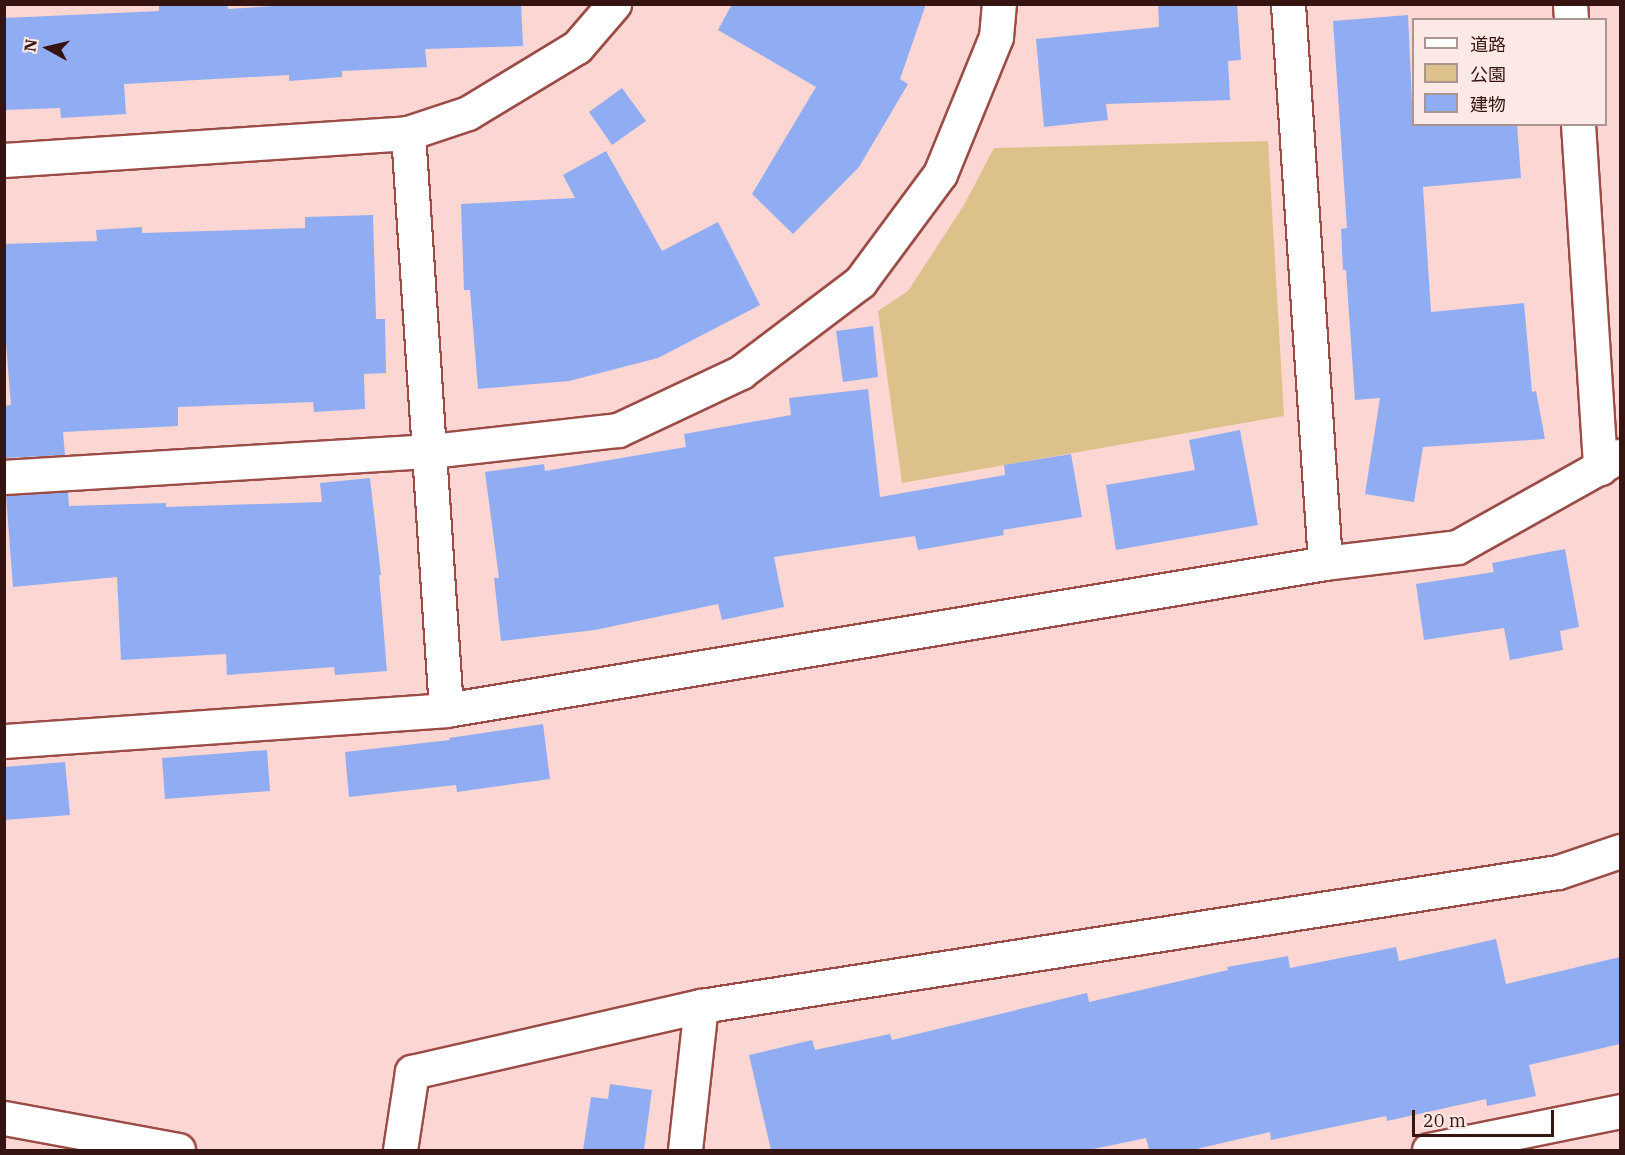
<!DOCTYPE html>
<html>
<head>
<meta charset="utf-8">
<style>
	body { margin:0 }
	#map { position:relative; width:1625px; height:1155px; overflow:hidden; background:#fcd6d2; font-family:"IBM Plex Serif","Noto Sans JP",serif }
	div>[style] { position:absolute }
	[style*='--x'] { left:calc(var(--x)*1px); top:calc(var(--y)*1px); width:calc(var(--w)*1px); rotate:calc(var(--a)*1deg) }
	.green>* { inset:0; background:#dcc28a }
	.building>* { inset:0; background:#90adf3 }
	.roads { filter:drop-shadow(2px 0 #9b4c46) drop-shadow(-2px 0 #9b4c46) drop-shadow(0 2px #9b4c46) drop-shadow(0 -2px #9b4c46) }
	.minor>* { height:33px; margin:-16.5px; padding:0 16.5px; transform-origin:16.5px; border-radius:16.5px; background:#fff }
	.tertiary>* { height:33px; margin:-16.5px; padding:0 16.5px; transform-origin:16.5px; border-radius:16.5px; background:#fff }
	span { translate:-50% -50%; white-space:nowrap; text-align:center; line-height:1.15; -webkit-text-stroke:4.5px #fce9e6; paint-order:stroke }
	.frame { position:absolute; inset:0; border:6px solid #351412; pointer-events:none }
	.legend { position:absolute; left:1412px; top:18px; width:195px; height:108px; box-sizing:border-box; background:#fce9e6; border:2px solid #ac9491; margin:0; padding:8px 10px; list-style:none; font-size:18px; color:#351412 }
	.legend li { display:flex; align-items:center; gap:12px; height:30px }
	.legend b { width:30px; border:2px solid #ac9491 }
	.north { position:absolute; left:18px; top:18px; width:60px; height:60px; -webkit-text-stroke:4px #fce9e6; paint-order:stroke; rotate:278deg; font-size:16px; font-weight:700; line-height:24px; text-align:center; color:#351412 }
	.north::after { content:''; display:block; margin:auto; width:21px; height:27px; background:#351412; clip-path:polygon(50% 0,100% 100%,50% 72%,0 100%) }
	.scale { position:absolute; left:1412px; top:1110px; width:142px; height:27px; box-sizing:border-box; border:3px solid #351412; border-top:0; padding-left:8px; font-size:18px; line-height:21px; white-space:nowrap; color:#351412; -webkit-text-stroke:4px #fce9e6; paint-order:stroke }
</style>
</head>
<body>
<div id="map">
	<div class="green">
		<div style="clip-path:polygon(1268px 141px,1284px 416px,902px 483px,878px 311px,908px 291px,964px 205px,994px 148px)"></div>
	</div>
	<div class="building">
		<div style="clip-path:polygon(159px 4px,227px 4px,228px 9px,305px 4px,521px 4px,523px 46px,425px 49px,427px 67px,342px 71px,342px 77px,289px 81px,289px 75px,124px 84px,126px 114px,61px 118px,60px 108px,4px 110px,4px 18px,159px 11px)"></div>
		<div style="clip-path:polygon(732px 4px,926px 4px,900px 79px,908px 84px,859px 167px,793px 234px,752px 194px,816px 87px,718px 30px)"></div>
		<div style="clip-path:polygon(1158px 4px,1237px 4px,1241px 60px,1228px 61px,1230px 100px,1106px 104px,1108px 120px,1044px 127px,1036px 39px,1159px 27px)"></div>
		<div style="clip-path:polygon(1408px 15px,1413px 124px,1517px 124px,1521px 178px,1423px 187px,1431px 312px,1524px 303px,1532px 392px,1536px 391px,1545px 439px,1423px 447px,1414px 502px,1365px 494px,1380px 398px,1355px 400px,1346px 270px,1343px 270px,1341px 229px,1347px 228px,1333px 21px)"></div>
		<div style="clip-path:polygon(622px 88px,646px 121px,612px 145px,589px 112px)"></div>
		<div style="clip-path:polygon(606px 151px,662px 251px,718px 222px,760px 305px,658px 358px,569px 381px,478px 389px,470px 290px,464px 290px,461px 204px,575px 198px,563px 175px)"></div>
		<div style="clip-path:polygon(373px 215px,376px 319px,385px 319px,386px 373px,364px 374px,365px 409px,314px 412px,313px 402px,178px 407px,178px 426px,63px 432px,65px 455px,4px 458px,4px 406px,11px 405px,4px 319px,4px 244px,97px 241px,96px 230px,142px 227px,142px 233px,305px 228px,305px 217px)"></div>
		<div style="clip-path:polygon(873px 326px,878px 377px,843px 382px,836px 331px)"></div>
		<div style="clip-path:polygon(868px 389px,880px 497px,1005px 475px,1004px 465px,1071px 454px,1082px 517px,1003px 530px,1004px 535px,918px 550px,915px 536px,774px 557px,784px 607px,722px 620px,718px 604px,595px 630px,501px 641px,494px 578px,499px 578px,485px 472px,544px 464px,545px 471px,686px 447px,684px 434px,791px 415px,789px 398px)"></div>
		<div style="clip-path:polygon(1240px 430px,1258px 525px,1116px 550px,1106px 485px,1195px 470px,1189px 440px)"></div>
		<div style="clip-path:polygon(370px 478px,381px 575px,379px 575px,387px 671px,335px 675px,334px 667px,227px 675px,226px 654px,121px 660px,117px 577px,13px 587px,6px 496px,68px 492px,69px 506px,166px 503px,166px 507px,322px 502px,320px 483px)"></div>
		<div style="clip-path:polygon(1565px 549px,1579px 627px,1560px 631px,1563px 650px,1510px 660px,1504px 628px,1424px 640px,1416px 584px,1494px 572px,1492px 563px)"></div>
		<div style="clip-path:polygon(543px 724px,550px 779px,457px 792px,456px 785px,349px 797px,345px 752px,450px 740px,449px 738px)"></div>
		<div style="clip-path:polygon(267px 750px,270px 791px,165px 799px,162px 758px)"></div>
		<div style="clip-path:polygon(65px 762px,70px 815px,4px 820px,4px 767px)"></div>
		<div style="clip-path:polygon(1496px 939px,1506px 984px,1620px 957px,1620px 1044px,1529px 1065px,1536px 1096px,1487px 1106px,1486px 1099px,1387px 1121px,1386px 1116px,1271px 1140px,1270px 1132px,1192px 1150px,1149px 1150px,1146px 1138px,1089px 1150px,771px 1150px,749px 1055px,812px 1040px,815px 1050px,890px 1034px,892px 1040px,1087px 993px,1089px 1002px,1228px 970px,1227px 967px,1288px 956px,1290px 968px,1396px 947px,1399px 961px)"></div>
		<div style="clip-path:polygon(610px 1084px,652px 1090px,644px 1150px,583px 1150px,591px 1097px,608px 1099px)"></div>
	</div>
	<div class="roads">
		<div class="minor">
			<div style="--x:1288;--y:4;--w:560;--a:86.21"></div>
			<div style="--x:1570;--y:4;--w:16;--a:86"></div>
			<div style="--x:1578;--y:124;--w:345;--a:86.3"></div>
			<div style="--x:408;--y:133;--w:578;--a:86.23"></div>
			<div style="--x:4;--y:477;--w:428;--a:-3.5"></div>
			<div style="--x:431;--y:451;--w:188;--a:-6.4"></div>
			<div style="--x:618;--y:430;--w:136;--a:-25.2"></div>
			<div style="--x:741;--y:372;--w:149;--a:-37.1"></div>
			<div style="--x:860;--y:282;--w:134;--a:-53.5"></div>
			<div style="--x:940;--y:174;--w:148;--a:-67.8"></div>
			<div style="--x:996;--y:37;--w:33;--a:-85"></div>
			<div style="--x:4;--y:741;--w:443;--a:-4"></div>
			<div style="--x:446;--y:710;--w:891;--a:-9.49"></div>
			<div style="--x:1325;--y:563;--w:133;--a:-6.9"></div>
			<div style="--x:1457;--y:547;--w:187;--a:-29.2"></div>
			<div style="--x:4;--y:1118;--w:177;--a:10.4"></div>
			<div style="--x:400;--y:1150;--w:79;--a:-81.3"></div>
			<div style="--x:412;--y:1072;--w:296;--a:-12.9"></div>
			<div style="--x:701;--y:1006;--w:867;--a:-8.89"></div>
			<div style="--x:1558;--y:872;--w:65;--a:-18.7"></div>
			<div style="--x:685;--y:1150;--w:145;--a:-83.7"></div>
			<div style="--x:1429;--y:1150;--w:195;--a:-11.5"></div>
		</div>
		<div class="tertiary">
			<div style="--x:4;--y:160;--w:405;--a:-3.8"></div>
			<div style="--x:408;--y:133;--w:63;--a:-18.4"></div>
			<div style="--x:468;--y:113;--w:127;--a:-31.2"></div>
			<div style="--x:577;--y:47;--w:57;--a:-49.3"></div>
		</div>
	</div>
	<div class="frame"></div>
	<ul class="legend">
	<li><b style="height:8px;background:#fff"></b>道路</li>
	<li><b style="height:16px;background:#dcc28a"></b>公園</li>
	<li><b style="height:16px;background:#90adf3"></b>建物</li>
	</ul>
	<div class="north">N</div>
	<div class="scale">20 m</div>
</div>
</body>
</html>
